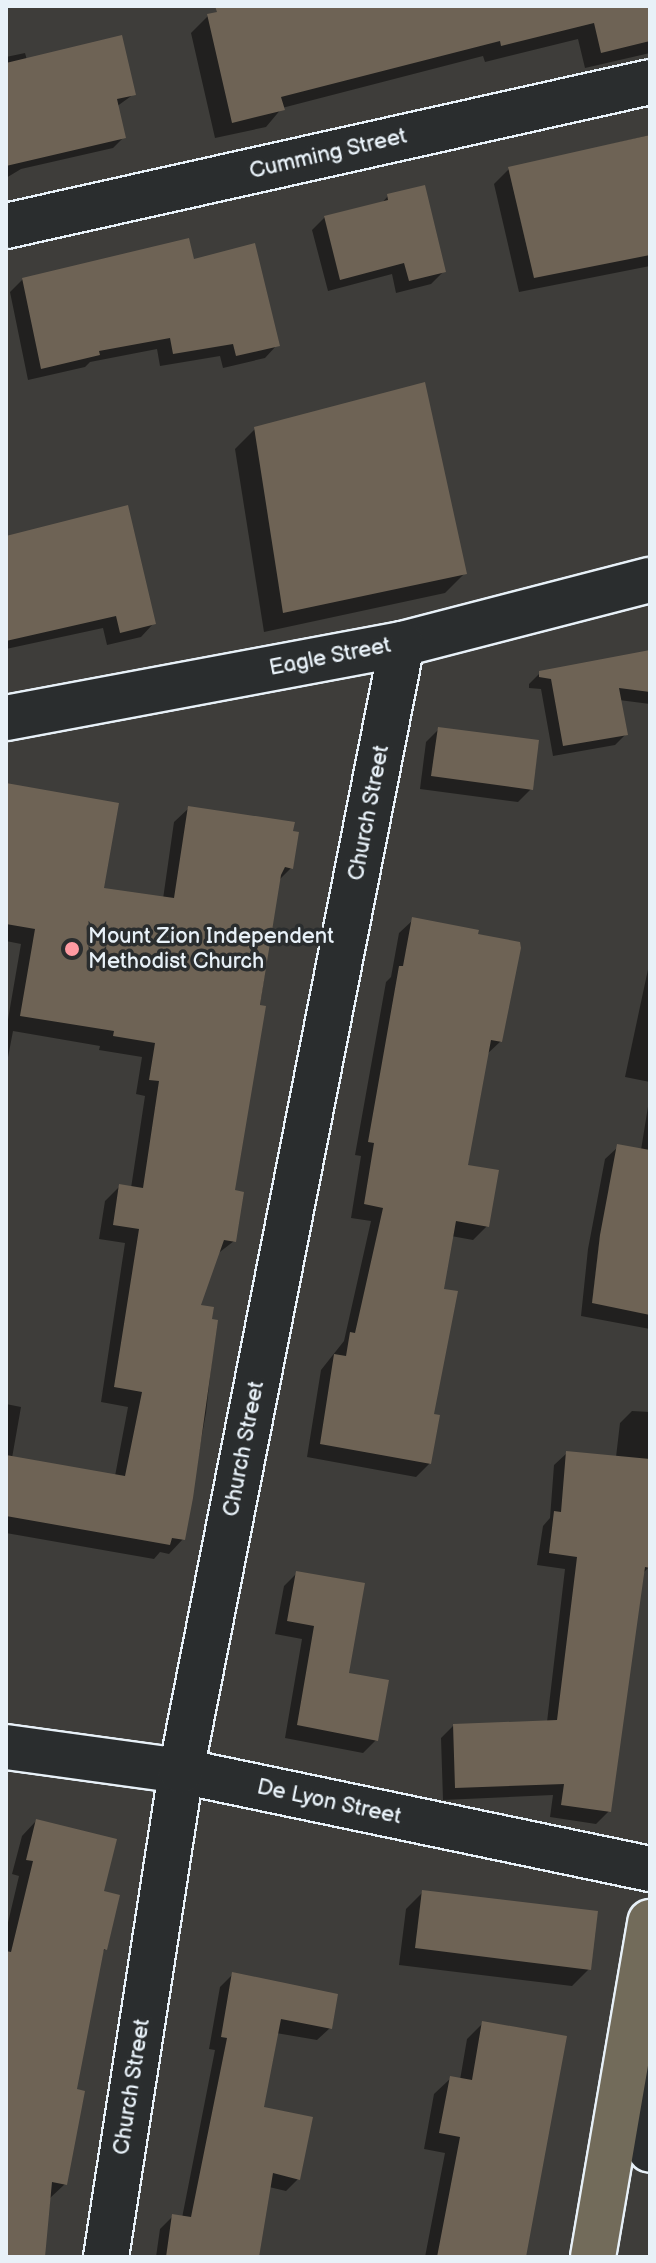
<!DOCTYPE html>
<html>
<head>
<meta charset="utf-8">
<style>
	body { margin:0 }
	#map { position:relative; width:656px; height:2263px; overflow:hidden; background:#3e3d3a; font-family:"Balsamiq Sans",sans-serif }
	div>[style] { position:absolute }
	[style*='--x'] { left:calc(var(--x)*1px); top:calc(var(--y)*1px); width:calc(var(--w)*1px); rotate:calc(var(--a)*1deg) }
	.shadow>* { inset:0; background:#0007 }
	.building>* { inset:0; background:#6e6355 }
	.roads { filter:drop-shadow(2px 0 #e8f1f8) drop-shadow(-2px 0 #e8f1f8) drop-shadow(0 2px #e8f1f8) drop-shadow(0 -2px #e8f1f8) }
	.minor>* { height:44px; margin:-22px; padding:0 22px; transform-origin:22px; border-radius:22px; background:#2a2d2e }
	.major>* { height:44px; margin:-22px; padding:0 22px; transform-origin:22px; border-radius:22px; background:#726b5a }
	.dots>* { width:22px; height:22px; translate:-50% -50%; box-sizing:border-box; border:4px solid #2a2d2e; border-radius:50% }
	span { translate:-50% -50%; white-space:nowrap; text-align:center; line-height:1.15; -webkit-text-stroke:7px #2a2d2e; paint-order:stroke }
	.street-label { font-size:22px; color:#e8f1f8 }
	.poi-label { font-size:22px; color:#e8f1f8 }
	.left { translate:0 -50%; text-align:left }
	.frame { position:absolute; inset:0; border:8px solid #e8f1f8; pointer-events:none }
</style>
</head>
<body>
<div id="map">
	<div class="shadow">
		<div style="clip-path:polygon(257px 6px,650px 6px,650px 53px,585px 68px,578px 39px,485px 62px,483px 56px,282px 108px,266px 127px,215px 138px,191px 33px,208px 16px)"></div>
		<div style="clip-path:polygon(25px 53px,27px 60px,134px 94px,116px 107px,124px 137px,113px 148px,21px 169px,6px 178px,6px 57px)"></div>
		<div style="clip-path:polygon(650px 135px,650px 266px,519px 292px,494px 184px,509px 169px)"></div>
		<div style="clip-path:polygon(388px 196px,444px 271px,431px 284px,396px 293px,392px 274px,328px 291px,312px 230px,325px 217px,381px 204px)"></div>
		<div style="clip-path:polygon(192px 261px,277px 345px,265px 358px,223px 368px,220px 356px,160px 366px,157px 349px,90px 362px,85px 367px,28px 380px,10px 292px,23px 279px)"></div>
		<div style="clip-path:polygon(255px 429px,464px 574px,445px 593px,264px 632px,235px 449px)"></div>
		<div style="clip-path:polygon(6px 536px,153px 624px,141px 637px,107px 645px,103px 628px,6px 649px)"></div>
		<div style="clip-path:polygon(650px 654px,650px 704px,619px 700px,626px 734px,615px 745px,553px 756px,541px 689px,529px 688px,529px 684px,540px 673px)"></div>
		<div style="clip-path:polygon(439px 729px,531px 789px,518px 802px,420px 789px,426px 742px)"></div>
		<div style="clip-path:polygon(6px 785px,102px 890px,163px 899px,174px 822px,189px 808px,291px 868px,278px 881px,233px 1192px,234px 1241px,216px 1255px,198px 1307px,210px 1321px,216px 1322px,206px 1413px,183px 1539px,169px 1554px,160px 1552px,154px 1559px,6px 1533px,6px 1404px,21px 1407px,12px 1458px,115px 1476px,128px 1407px,101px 1402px,125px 1243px,99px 1239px,105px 1201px,120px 1186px,131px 1188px,145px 1096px,136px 1094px,142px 1057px,99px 1050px,100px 1046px,13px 1031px,6px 1068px,6px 1031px,21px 944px,6px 941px)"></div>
		<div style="clip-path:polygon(413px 920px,501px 1041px,486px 1055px,466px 1166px,487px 1226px,473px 1240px,451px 1236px,441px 1290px,430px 1463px,416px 1477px,307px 1457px,321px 1370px,344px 1341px,371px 1221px,351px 1218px,361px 1156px,355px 1155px,386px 982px,391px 977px,399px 933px)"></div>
		<div style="clip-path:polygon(650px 960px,650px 1082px,625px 1077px)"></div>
		<div style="clip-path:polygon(650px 1094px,650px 1329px,581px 1316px,588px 1249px,605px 1159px,618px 1147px,641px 1150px)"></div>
		<div style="clip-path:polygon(632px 1411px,650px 1412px,650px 1558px,649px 1567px,642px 1574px,609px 1811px,596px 1824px,550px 1817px,553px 1795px,443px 1800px,441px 1738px,453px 1726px,547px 1722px,565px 1569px,537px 1565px,543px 1526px,550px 1518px,554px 1465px,567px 1453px,616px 1457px,620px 1423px)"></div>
		<div style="clip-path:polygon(297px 1573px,376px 1740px,363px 1753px,285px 1738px,302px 1639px,275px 1634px,284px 1586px)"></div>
		<div style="clip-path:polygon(36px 1821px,102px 1893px,105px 1949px,102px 1953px,75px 2091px,65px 2184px,50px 2198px,43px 2257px,6px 2257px,6px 1931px,19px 1876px,12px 1874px,22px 1836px)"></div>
		<div style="clip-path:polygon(423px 1892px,589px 1969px,572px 1986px,399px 1965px,406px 1909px)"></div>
		<div style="clip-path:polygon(233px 1974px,330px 2028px,317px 2040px,276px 2033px,262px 2109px,298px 2179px,286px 2191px,269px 2187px,257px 2257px,156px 2257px,160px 2229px,173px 2216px,182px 2218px,215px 2050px,209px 2049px,220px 1987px)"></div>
		<div style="clip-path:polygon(483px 2023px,524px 2257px,425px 2257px,445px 2153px,424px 2149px,434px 2094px,451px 2078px,460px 2080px,467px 2039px)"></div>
	</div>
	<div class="building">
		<div style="clip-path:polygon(215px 6px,650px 6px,650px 41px,601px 53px,594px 23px,501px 46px,500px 41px,281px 97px,285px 110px,232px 123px,207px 14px,217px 12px)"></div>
		<div style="clip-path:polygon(122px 35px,136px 95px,117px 99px,126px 138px,6px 166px,6px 63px)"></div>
		<div style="clip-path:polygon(650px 135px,650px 255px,534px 278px,508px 167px)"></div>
		<div style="clip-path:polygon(425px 185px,446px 272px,409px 281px,404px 263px,340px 280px,324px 216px,388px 200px,387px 194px)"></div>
		<div style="clip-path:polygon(189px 238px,194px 259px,255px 243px,280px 346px,236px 356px,233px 344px,173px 354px,170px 338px,99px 351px,100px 355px,41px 369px,22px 278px)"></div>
		<div style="clip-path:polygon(425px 382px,467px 574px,283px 613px,254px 427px)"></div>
		<div style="clip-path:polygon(128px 505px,156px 624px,120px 633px,116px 616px,6px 641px,6px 536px)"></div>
		<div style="clip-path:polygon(650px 650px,650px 692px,619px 688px,628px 735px,563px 746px,551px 679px,539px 677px,539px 671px)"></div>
		<div style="clip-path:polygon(438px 727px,539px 740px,533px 790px,431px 776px)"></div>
		<div style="clip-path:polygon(6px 783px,119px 803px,104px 888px,174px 898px,188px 806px,295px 822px,293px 831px,299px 832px,293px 869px,285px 867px,281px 875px,260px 1005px,266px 1006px,235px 1190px,244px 1192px,236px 1242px,224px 1240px,201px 1305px,214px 1307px,212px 1319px,218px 1320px,193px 1498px,185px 1540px,172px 1538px,170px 1545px,6px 1516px,6px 1455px,125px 1476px,142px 1392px,114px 1387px,139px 1229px,113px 1225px,119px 1184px,143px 1188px,159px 1081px,149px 1080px,155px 1043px,113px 1036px,114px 1031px,20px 1016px,35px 929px,6px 924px)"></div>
		<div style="clip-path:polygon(412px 917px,479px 930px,478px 934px,520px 942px,521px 948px,502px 1042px,491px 1040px,468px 1165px,499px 1170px,489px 1227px,456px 1221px,444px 1289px,458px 1291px,434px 1414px,440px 1415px,431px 1464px,320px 1444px,334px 1354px,346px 1356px,350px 1332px,355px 1333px,383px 1208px,364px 1204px,374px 1143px,368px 1142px,399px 966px,403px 966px)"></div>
		<div style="clip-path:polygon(617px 1144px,650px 1150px,650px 1315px,592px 1303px,600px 1235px)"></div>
		<div style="clip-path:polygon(566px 1451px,650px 1459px,650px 1568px,645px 1567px,611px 1812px,561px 1805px,564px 1784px,455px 1788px,453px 1724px,557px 1720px,577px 1557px,549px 1553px,554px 1511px,561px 1512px)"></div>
		<div style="clip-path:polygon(296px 1571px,365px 1583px,349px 1673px,389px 1680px,378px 1741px,297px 1725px,314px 1626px,287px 1621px)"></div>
		<div style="clip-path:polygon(36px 1819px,117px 1839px,104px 1891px,120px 1895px,107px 1950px,104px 1949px,77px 2089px,85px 2091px,67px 2185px,52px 2182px,45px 2257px,6px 2257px,6px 1951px,11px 1952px,33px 1861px,26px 1860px)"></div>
		<div style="clip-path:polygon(422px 1890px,598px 1911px,591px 1970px,415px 1948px)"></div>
		<div style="clip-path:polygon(232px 1972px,338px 1994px,332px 2029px,281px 2019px,264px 2107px,313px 2117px,300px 2180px,273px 2173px,259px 2257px,166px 2257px,172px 2214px,191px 2217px,227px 2038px,221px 2037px)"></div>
		<div style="clip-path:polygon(482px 2021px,567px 2036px,526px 2257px,437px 2257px,460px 2137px,439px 2133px,450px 2076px,472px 2080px)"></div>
	</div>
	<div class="roads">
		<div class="minor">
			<div style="--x:6;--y:226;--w:660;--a:-12.6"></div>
			<div style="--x:6;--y:718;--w:403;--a:-10.6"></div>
			<div style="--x:402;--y:644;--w:256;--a:-14.5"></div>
			<div style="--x:6;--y:1747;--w:177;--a:7.8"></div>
			<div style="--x:181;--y:1771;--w:479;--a:11.8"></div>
			<div style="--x:629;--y:2058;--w:94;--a:77.1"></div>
			<div style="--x:106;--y:2257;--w:492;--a:-81.2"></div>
			<div style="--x:181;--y:1771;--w:1148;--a:-78.91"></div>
		</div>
		<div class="major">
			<div style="--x:593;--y:2257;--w:340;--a:-80.3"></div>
		</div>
	</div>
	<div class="dots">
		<div style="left:72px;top:949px;background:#ff9aa2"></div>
	</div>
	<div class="street-label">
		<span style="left:328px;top:154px;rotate:-13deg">Cumming Street</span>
		<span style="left:330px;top:657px;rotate:-11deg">Eagle Street</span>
		<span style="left:369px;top:813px;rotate:-79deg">Church Street</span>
		<span style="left:244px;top:1449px;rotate:-79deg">Church Street</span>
		<span style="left:329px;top:1802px;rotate:12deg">De Lyon Street</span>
		<span style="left:132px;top:2087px;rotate:-81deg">Church Street</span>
	</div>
	<div class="poi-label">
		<span class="left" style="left:88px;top:949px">Mount Zion Independent<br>Methodist Church</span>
	</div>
	<div class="frame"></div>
</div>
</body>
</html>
